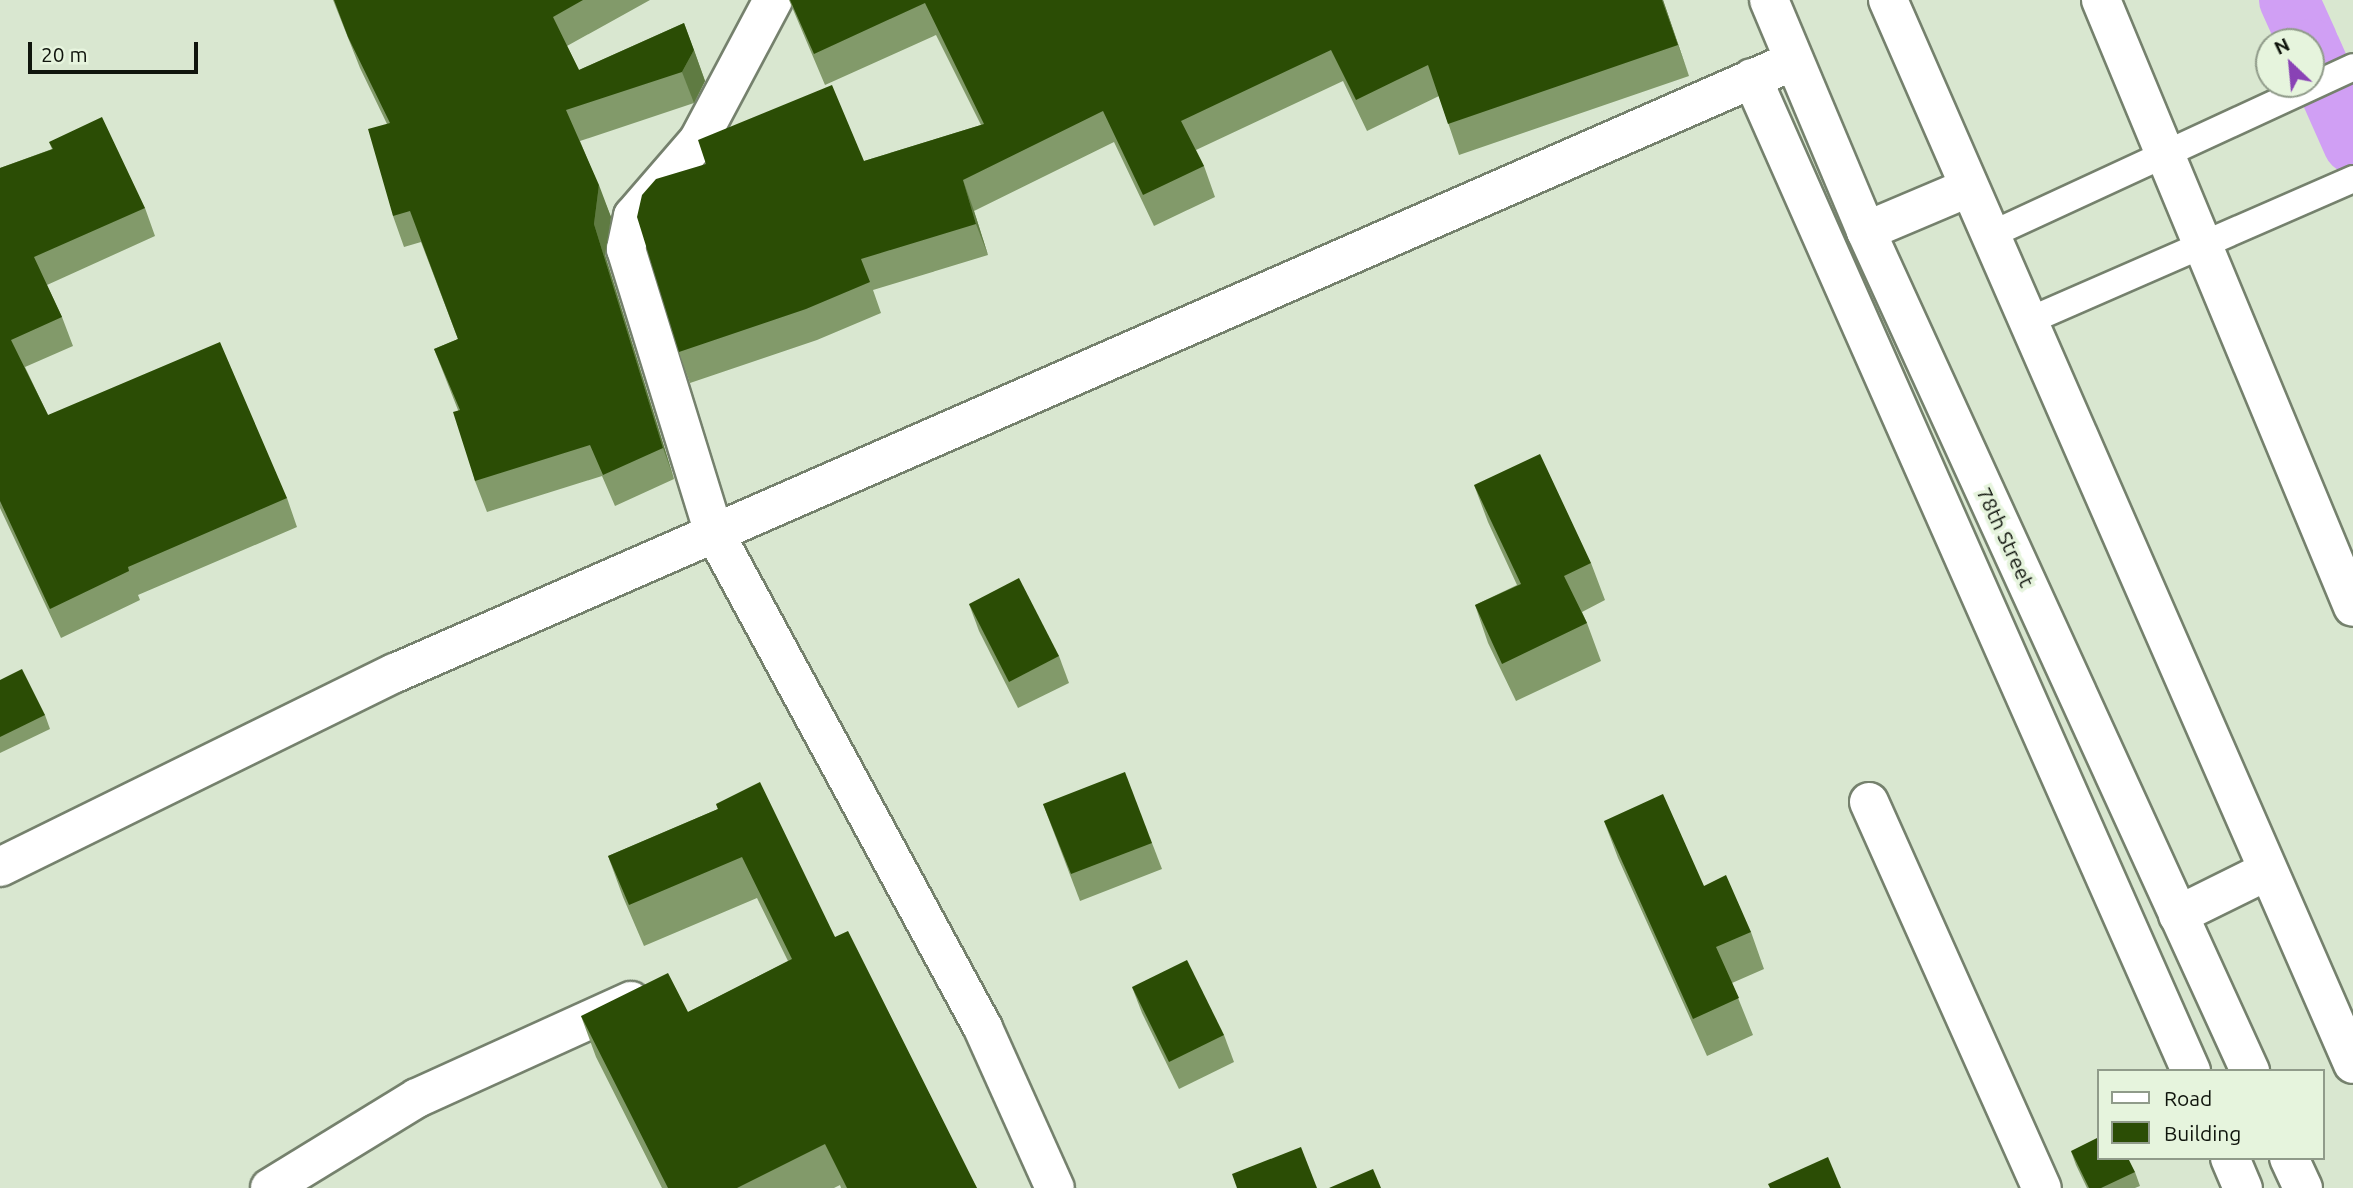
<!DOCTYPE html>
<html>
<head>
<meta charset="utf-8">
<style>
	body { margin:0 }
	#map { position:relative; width:2353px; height:1188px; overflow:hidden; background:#d9e7d0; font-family:Ubuntu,sans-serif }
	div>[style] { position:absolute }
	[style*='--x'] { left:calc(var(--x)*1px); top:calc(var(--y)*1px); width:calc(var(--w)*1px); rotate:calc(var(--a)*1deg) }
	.canal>* { height:60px; margin:-30px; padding:0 30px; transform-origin:30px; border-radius:30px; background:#d09ff4 }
	.roads { filter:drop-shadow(2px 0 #75816d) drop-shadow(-2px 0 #75816d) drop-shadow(0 2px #75816d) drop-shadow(0 -2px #75816d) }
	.lane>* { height:26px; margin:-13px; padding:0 13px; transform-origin:13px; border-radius:13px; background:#fff }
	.street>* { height:38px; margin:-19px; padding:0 19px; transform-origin:19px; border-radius:19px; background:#fff }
	.primary>* { height:38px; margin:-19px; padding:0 19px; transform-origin:19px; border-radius:19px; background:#fff }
	.highway>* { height:38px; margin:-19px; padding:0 19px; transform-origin:19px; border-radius:19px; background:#fff }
	.wall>* { inset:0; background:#829a6a }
	.shaded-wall>* { inset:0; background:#5f7b42 }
	.building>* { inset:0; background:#2b4d05 }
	span { translate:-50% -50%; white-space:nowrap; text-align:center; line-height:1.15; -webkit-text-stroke:7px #e6f4dd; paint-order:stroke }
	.street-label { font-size:21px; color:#10150d }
	.legend { position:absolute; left:2097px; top:1069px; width:228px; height:91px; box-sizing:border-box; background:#e6f4dd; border:2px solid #909b8a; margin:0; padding:9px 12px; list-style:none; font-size:21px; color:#10150d }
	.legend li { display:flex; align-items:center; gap:14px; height:35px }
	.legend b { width:35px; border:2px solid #909b8a }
	.north { position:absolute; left:2255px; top:28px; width:70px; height:70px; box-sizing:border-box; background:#e6f4dd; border:2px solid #909b8a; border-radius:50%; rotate:334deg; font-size:19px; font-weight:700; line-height:28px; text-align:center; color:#10150d }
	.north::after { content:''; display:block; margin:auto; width:24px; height:32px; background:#8942b5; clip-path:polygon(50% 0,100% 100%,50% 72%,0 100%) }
	.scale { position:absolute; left:28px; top:42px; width:170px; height:32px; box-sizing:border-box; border:4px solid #10150d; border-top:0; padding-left:9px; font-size:21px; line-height:24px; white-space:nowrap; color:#10150d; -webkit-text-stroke:5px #e6f4dd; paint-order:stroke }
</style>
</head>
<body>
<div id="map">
	<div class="canal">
		<div style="--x:2289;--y:0;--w:46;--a:65.7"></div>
		<div style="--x:2311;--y:49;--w:104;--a:66.1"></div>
	</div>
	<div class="roads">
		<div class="lane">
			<div style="--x:1988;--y:236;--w:402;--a:-24.8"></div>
			<div style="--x:2026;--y:322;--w:357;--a:-23.6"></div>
		</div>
		<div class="street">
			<div style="--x:773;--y:0;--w:160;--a:118"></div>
			<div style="--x:698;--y:141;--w:99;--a:130.9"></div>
			<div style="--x:633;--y:216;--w:34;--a:102"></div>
			<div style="--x:626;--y:249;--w:294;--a:72.8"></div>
			<div style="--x:713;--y:530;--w:566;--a:61.53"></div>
			<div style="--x:983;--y:1028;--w:175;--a:65.8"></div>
			<div style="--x:2101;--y:0;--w:657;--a:67.45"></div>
			<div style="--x:1752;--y:78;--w:1086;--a:66.15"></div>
			<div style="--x:1869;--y:802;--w:423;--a:65.9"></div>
			<div style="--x:0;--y:867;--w:440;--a:-26.2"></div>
			<div style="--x:395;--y:673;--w:1526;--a:-23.64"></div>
			<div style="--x:2230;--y:1158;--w:33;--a:67"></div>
			<div style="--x:270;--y:1188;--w:172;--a:-31.5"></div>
			<div style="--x:417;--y:1098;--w:235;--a:-24.4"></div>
		</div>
		<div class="primary">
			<div style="--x:1769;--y:0;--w:251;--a:67.2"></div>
			<div style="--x:1866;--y:231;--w:924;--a:65.43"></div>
			<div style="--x:1888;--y:0;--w:1161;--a:66.39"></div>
			<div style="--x:2289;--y:1158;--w:33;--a:65"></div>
		</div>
		<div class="highway">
			<div style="--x:1866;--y:231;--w:111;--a:-22.9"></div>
			<div style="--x:2178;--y:915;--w:99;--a:-26.3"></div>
		</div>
	</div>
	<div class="wall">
		<div style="clip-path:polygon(333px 0,650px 0,567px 46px,579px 70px,684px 23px,705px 81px,694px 103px,580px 141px,611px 217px,605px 255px,674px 479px,615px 506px,602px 476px,487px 512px,475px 481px,458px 410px,434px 349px,458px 339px,421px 242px,404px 247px,393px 216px,387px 124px,360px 68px)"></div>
		<div style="clip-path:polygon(789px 0,1663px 0,1689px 76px,1459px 155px,1439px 96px,1367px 131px,1343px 81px,1196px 150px,1204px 166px,1215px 197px,1154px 226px,1114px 142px,974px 211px,988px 255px,873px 290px,881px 313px,817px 340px,690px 383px,679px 352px,864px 161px,981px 125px,936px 35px,825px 85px)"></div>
		<div style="clip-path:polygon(49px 142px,145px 208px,155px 236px,47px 285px,62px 317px,73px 346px,25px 367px,48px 415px,287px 498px,297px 527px,138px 595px,140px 600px,61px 638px,0 508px,0 168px,52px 149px)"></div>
		<div style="clip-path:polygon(1474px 485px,1591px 563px,1605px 600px,1582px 612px,1587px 623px,1601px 661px,1516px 701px,1488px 643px,1475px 605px,1517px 585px,1488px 522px)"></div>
		<div style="clip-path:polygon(969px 604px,1059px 656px,1069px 683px,1018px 708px,979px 631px)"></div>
		<div style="clip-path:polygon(0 680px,45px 715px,50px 729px,0 753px)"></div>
		<div style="clip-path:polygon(716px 804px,835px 937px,977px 1188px,841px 1188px,840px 1185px,834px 1188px,662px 1188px,596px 1057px,581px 1016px,688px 1012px,788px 961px,757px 898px,644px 946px,623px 897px,608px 856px,718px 809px)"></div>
		<div style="clip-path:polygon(1043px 804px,1152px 843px,1162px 869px,1080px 901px)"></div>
		<div style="clip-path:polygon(1604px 821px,1704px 886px,1751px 932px,1764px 969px,1732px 983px,1753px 1035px,1707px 1056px,1618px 858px)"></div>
		<div style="clip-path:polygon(1132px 987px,1224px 1035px,1234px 1062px,1179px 1089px,1142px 1013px)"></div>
		<div style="clip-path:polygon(2071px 1151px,2135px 1172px,2140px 1186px,2135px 1188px,2087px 1188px,2076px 1165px)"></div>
	</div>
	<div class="shaded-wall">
		<div style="clip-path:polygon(1662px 0,1663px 0,1689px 76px,1678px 45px)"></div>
		<div style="clip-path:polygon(694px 50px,705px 81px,694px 103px,682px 72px)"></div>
		<div style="clip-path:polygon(963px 180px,974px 211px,988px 255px,976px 224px)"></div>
		<div style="clip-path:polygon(599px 185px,611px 217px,605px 255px,674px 479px,663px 448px,594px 224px)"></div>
	</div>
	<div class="building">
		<div style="clip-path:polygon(334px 0,583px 0,553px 17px,579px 70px,684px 23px,694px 50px,682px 72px,566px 110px,599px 185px,594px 224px,663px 448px,603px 475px,590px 445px,475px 481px,453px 412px,460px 410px,434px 349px,458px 339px,410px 211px,393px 216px,368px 129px,390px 123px,348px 37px)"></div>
		<div style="clip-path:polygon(790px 0,1662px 0,1678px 45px,1448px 124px,1428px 65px,1356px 100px,1331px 50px,1181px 121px,1204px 166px,1143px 195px,1103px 111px,963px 180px,976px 224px,861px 259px,870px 282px,806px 309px,679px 352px,637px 217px,642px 195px,656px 179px,706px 164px,698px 140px,832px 85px,864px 161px,984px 124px,925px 3px,814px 54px)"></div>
		<div style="clip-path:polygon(102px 117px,145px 208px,34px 257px,62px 317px,11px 340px,48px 415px,220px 342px,287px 498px,128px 567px,129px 571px,50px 609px,0 501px,0 168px,53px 149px,49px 142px)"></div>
		<div style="clip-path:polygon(1540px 454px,1591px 563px,1564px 576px,1587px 623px,1502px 664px,1475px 605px,1521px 584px,1474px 485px)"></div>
		<div style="clip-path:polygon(1019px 578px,1059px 656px,1009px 682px,969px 604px)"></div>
		<div style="clip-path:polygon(22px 669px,45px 715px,0 737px,0 680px)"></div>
		<div style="clip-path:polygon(1125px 772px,1152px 843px,1071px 874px,1043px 804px)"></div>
		<div style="clip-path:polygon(760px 782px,835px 937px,848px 931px,977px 1188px,847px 1188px,825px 1144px,737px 1188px,668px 1188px,581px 1016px,668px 973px,688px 1012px,792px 959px,742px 857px,629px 905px,608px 856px,718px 809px,716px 804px)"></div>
		<div style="clip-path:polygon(1663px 794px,1704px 886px,1726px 875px,1751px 932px,1716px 947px,1739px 998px,1693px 1019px,1604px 821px)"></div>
		<div style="clip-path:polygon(1187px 960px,1224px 1035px,1169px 1062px,1132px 987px)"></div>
		<div style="clip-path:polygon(2099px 1137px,2099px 1158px,2128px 1158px,2135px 1172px,2101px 1188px,2089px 1188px,2071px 1151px)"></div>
		<div style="clip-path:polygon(1301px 1147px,1317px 1188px,1237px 1188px,1232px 1174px)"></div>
		<div style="clip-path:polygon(1828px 1157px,1841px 1188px,1770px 1188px,1768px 1184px)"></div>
		<div style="clip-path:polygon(1373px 1169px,1381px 1188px,1329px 1188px)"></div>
	</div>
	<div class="street-label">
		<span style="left:2006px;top:537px;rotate:65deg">78th Street</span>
	</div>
	<ul class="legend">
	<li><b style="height:9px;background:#fff"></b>Road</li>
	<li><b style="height:19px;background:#2b4d05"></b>Building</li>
	</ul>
	<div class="north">N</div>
	<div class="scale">20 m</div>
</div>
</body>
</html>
